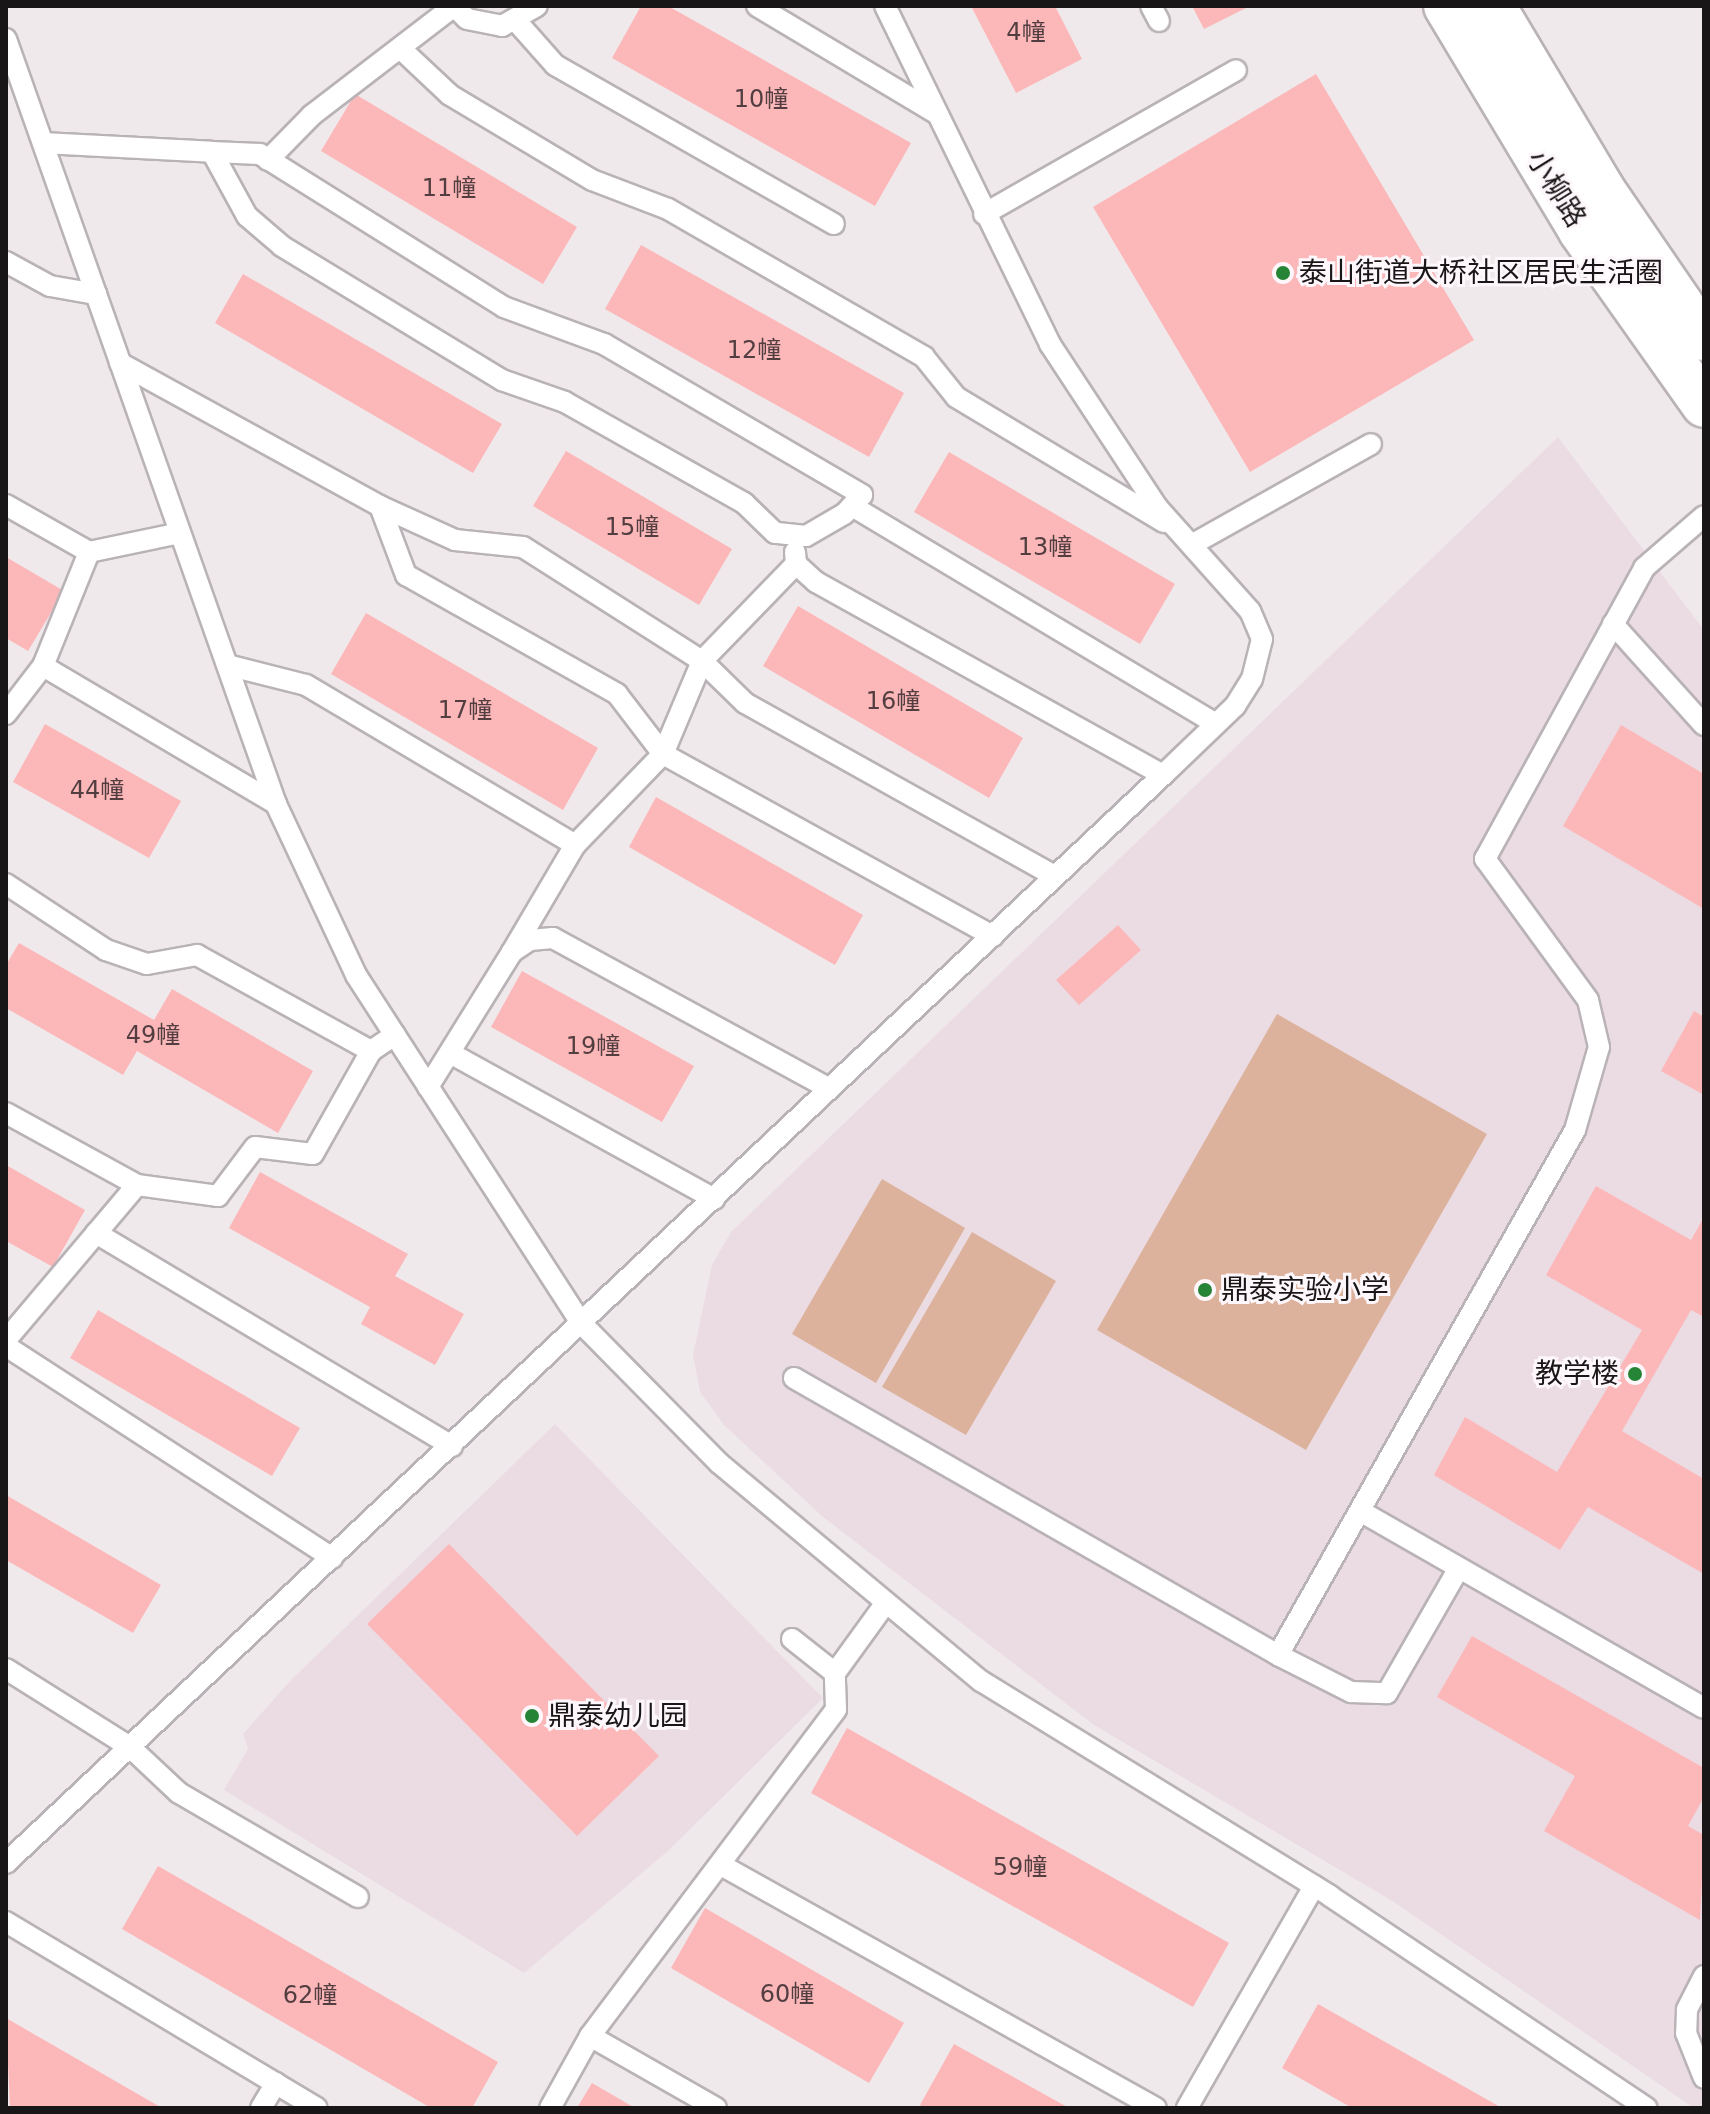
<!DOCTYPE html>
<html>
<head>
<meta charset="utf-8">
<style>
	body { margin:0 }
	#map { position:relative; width:1710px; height:2114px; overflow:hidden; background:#f0e9ec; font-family:"DejaVu Sans","Noto Sans SC",sans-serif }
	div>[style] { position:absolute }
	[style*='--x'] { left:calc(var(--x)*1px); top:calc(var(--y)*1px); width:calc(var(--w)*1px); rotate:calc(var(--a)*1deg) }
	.built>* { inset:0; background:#ebdce4 }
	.green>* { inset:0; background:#ddb29c }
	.building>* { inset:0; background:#fcb7b9 }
	.roads { filter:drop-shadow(2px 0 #b9b2b6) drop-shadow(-2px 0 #b9b2b6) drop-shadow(0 2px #b9b2b6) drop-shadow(0 -2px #b9b2b6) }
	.lane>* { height:20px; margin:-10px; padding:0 10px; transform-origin:10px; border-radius:10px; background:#fff }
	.secondary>* { height:44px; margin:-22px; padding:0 22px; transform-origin:22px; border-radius:22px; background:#fff }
	.dots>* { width:22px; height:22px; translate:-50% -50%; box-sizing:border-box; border:4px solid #fdf6fa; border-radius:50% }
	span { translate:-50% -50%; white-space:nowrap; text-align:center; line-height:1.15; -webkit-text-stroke:6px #fdf6fa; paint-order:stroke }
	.number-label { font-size:24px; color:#523e40 }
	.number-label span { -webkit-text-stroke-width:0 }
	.street-label { font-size:28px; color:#191617 }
	.poi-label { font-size:28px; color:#191617 }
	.left { translate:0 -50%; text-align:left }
	.right { translate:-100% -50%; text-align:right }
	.frame { position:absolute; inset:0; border:8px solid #191617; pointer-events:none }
</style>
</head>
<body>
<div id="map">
	<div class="built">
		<div style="clip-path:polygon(1558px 437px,1704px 630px,1704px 2108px,1694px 2108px,1394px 1902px,1094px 1725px,823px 1517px,724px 1425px,700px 1392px,693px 1355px,712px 1265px,731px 1232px)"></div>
		<div style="clip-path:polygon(555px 1424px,823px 1698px,668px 1851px,524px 1973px,224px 1790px,248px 1749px,243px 1734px,290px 1681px)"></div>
	</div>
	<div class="green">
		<div style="clip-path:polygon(1277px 1014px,1487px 1134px,1306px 1450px,1097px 1330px)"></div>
		<div style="clip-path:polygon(882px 1179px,965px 1228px,876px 1383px,792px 1334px)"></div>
		<div style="clip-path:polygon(972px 1232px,1056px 1281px,966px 1435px,882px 1387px)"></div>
	</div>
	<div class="building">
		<div style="clip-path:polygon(641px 6px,668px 6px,911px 143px,875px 206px,612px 58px)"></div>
		<div style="clip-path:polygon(971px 6px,1055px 6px,1082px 59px,1016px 93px)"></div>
		<div style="clip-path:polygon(1192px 6px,1250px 6px,1204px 29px)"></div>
		<div style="clip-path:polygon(1316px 74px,1474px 340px,1250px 472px,1093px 207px)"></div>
		<div style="clip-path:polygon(355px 94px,577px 227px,543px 284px,321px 151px)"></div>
		<div style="clip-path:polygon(641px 245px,904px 393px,869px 457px,605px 309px)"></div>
		<div style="clip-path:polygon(243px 274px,502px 424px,473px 473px,215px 323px)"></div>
		<div style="clip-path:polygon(566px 451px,732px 549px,699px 605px,533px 506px)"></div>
		<div style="clip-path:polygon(949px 452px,1175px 584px,1140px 644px,914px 512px)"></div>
		<div style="clip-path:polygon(6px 557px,64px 591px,28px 651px,6px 638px)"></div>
		<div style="clip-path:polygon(798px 606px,1023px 738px,989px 798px,763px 666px)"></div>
		<div style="clip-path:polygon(366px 613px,598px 748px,563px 810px,331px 674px)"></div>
		<div style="clip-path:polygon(45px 724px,181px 801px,149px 858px,13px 782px)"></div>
		<div style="clip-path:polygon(1621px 725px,1704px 774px,1704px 909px,1563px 826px)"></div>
		<div style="clip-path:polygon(656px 797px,863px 915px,835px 965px,629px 847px)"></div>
		<div style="clip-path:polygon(1118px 925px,1141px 950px,1079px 1005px,1056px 980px)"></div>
		<div style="clip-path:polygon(19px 943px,154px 1020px,172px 989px,313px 1071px,278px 1133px,137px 1051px,123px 1075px,6px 1008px,6px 965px)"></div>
		<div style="clip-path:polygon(522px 971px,694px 1066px,662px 1122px,491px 1027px)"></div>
		<div style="clip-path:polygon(1694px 1011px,1704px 1017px,1704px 1095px,1661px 1071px)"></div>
		<div style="clip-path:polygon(6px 1165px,85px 1210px,53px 1267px,6px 1241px)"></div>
		<div style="clip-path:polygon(260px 1172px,408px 1254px,395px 1276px,464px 1314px,435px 1365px,361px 1324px,370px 1307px,229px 1228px)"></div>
		<div style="clip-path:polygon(1596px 1186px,1691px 1240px,1704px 1217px,1704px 1317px,1691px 1310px,1622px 1431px,1704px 1479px,1704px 1574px,1588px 1507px,1560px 1550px,1434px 1475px,1465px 1417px,1557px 1472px,1642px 1330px,1546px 1275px)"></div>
		<div style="clip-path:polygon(98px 1310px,300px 1428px,272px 1476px,70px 1358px)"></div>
		<div style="clip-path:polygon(6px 1495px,161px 1585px,133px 1633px,6px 1560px)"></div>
		<div style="clip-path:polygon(449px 1544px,659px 1756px,577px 1836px,367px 1624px)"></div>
		<div style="clip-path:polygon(1472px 1636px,1704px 1768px,1704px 1797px,1688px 1826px,1704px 1835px,1700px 1920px,1544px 1831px,1575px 1776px,1437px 1697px)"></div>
		<div style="clip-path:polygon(847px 1728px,1229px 1943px,1193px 2007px,811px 1793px)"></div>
		<div style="clip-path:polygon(158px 1866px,498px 2062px,472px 2108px,431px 2108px,122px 1929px)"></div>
		<div style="clip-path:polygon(705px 1908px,904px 2023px,869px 2083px,671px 1968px)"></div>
		<div style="clip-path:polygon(1318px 2004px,1502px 2108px,1352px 2108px,1282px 2068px)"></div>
		<div style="clip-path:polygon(6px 2018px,162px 2108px,10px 2108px)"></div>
		<div style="clip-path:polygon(954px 2044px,1069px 2108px,925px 2108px,920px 2105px)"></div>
		<div style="clip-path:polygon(592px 2083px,635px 2108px,577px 2108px)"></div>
	</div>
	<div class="roads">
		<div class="lane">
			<div style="--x:454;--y:6;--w:18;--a:45"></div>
			<div style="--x:467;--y:19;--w:36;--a:11"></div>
			<div style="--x:502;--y:26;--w:40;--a:-29.7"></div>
			<div style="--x:757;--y:6;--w:209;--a:30.9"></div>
			<div style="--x:1151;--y:6;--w:17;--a:62"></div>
			<div style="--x:517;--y:22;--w:57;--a:48.5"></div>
			<div style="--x:555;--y:65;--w:321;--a:29.7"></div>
			<div style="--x:6;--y:39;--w:811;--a:70.56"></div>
			<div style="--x:276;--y:804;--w:189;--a:64.9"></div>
			<div style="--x:356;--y:975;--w:416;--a:57.1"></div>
			<div style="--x:582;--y:1324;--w:195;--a:45.4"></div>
			<div style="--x:719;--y:1463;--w:341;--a:39.8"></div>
			<div style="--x:981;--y:1681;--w:410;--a:31.6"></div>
			<div style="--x:1330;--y:1896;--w:381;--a:33.8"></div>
			<div style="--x:401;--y:49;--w:67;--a:43.2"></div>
			<div style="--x:450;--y:95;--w:165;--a:30.9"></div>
			<div style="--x:592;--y:180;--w:81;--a:20.9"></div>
			<div style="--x:668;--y:209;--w:296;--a:30"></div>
			<div style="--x:924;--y:357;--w:51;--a:51.3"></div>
			<div style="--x:956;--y:397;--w:243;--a:31"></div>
			<div style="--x:43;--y:143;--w:169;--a:3"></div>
			<div style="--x:212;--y:152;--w:48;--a:2.4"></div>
			<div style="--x:260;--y:154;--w:288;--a:32.1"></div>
			<div style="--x:504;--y:307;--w:107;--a:20.3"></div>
			<div style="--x:604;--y:344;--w:299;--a:30.3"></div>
			<div style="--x:862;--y:495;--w:26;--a:133"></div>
			<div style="--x:844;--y:514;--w:44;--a:149.9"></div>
			<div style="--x:806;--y:536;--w:31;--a:-174"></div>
			<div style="--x:775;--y:533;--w:43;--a:-135.9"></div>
			<div style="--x:744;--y:503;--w:206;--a:-150.6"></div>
			<div style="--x:565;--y:402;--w:67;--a:-160.8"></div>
			<div style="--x:502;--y:380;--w:258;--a:-148.7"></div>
			<div style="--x:282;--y:246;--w:46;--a:-139.4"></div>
			<div style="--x:247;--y:216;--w:73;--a:-118.7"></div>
			<div style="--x:268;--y:160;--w:63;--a:-45.6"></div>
			<div style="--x:312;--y:115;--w:179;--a:-37.5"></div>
			<div style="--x:984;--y:214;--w:290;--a:-29.7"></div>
			<div style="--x:6;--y:262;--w:50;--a:28.6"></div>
			<div style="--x:50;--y:286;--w:47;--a:9.9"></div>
			<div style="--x:120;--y:363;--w:297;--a:28.8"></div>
			<div style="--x:380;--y:506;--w:74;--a:69.4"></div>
			<div style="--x:406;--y:575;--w:242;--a:29.4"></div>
			<div style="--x:617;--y:694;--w:76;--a:52.5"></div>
			<div style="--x:663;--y:754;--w:101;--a:-67.2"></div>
			<div style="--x:702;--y:661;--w:135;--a:-45.9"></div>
			<div style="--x:6;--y:505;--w:95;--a:29.5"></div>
			<div style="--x:89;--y:552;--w:93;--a:-11.8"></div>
			<div style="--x:380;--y:506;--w:82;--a:24.4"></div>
			<div style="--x:455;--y:540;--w:68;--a:5.9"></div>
			<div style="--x:523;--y:547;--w:212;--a:32.5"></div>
			<div style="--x:702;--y:661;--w:60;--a:44.3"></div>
			<div style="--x:745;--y:703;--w:355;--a:29.2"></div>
			<div style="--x:852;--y:506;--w:424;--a:30.9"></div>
			<div style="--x:1193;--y:544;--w:204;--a:-29.3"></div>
			<div style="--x:795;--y:552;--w:12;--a:85"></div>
			<div style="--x:796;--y:564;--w:27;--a:42"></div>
			<div style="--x:816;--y:582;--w:397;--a:29.1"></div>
			<div style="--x:1613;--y:624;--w:136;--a:48"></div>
			<div style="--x:227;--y:665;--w:81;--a:14.2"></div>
			<div style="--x:306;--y:685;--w:313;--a:30.7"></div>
			<div style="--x:43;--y:666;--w:271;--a:30.6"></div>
			<div style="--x:6;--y:714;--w:61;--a:-52.4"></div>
			<div style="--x:43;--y:666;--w:123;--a:-68"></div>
			<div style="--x:6;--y:884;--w:120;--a:33.4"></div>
			<div style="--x:106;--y:950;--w:43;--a:18.9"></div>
			<div style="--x:147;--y:964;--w:51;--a:-10.2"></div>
			<div style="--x:197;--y:955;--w:199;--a:28.9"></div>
			<div style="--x:512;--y:952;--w:124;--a:-59.5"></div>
			<div style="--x:575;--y:845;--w:127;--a:-46"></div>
			<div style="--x:663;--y:754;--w:377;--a:28.9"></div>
			<div style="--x:450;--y:1053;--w:302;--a:28.9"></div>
			<div style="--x:428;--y:1087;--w:159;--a:-58.1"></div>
			<div style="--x:512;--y:952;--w:22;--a:-34"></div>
			<div style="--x:530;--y:940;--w:23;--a:-5"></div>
			<div style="--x:553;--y:938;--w:315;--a:28.6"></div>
			<div style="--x:6;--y:1113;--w:149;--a:28.8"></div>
			<div style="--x:96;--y:1233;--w:415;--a:30.9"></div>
			<div style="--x:6;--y:1340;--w:203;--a:-49.8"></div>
			<div style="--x:137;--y:1185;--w:82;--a:7.7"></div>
			<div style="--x:218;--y:1196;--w:61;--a:-52.9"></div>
			<div style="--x:255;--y:1147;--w:58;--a:6.9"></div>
			<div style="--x:313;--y:1154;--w:118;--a:-60.6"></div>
			<div style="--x:371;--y:1051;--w:29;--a:-34"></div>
			<div style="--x:6;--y:1346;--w:389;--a:33"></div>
			<div style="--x:794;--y:1378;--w:558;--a:29.78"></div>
			<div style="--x:1278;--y:1655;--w:603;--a:-60.5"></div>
			<div style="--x:1575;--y:1130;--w:86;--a:-73.9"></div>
			<div style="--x:1599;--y:1047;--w:48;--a:-103.2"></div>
			<div style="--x:1588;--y:1000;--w:175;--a:-126.1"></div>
			<div style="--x:1485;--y:859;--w:332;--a:-61.3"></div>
			<div style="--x:1644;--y:568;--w:79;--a:-40.9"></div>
			<div style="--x:1360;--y:1511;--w:396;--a:29.8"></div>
			<div style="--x:792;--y:1639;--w:55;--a:38.3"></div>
			<div style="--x:1278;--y:1655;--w:82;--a:26.9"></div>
			<div style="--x:1351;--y:1692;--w:36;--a:2"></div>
			<div style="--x:1387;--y:1693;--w:144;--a:-60.1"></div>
			<div style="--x:6;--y:1669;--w:146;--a:32.2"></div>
			<div style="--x:130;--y:1747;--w:67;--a:43.2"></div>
			<div style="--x:179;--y:1793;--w:207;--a:30.2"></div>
			<div style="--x:6;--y:1863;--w:1588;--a:-43.24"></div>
			<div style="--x:1163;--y:775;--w:100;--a:-43.8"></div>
			<div style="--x:1235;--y:706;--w:32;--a:-58"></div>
			<div style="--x:1252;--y:679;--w:41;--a:-76"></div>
			<div style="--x:1262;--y:639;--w:30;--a:-113"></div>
			<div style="--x:1250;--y:611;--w:140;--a:-131.8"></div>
			<div style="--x:1157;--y:507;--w:195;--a:-123.3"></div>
			<div style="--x:1050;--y:344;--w:376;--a:-116"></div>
			<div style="--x:721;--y:1865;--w:498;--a:29.2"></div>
			<div style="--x:6;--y:1922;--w:362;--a:30.9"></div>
			<div style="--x:1704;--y:1976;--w:38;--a:117"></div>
			<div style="--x:1687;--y:2010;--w:23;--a:92"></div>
			<div style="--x:1686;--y:2033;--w:48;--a:68.2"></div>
			<div style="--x:590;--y:2036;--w:145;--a:29.7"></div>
			<div style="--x:261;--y:2108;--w:29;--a:-59"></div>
			<div style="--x:550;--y:2108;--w:82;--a:-60.9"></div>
			<div style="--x:590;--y:2036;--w:409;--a:-53"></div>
			<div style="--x:836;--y:1709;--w:36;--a:-92"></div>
			<div style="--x:835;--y:1673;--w:85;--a:-54.1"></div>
			<div style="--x:1187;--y:2108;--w:256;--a:-60.2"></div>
		</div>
		<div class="secondary">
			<div style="--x:1446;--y:6;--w:262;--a:59"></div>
			<div style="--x:1581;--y:231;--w:213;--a:54.7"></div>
			<div style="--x:1493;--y:6;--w:213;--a:59.2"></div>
			<div style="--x:1602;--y:189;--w:181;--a:55.6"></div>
		</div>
	</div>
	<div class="dots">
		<div style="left:1283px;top:273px;background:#258435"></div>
		<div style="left:1205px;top:1290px;background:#258435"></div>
		<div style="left:1635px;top:1374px;background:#258435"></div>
		<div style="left:532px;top:1716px;background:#258435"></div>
	</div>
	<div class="number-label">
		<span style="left:1026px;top:33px">4幢</span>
		<span style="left:761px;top:100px">10幢</span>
		<span style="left:449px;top:189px">11幢</span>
		<span style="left:754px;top:351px">12幢</span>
		<span style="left:632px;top:528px">15幢</span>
		<span style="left:1045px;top:548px">13幢</span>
		<span style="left:893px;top:702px">16幢</span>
		<span style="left:465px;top:711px">17幢</span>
		<span style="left:97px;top:791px">44幢</span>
		<span style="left:153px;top:1036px">49幢</span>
		<span style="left:593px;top:1047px">19幢</span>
		<span style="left:1020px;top:1868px">59幢</span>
		<span style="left:787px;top:1995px">60幢</span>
		<span style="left:310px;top:1996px">62幢</span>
	</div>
	<div class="street-label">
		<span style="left:1556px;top:189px;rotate:58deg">小柳路</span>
	</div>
	<div class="poi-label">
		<span class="left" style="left:1299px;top:273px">泰山街道大桥社区居民生活圈</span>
		<span class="left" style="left:1221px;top:1290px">鼎泰实验小学</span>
		<span class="right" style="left:1619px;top:1374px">教学楼</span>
		<span class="left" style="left:548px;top:1716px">鼎泰幼儿园</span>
	</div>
	<div class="frame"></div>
</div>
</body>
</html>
